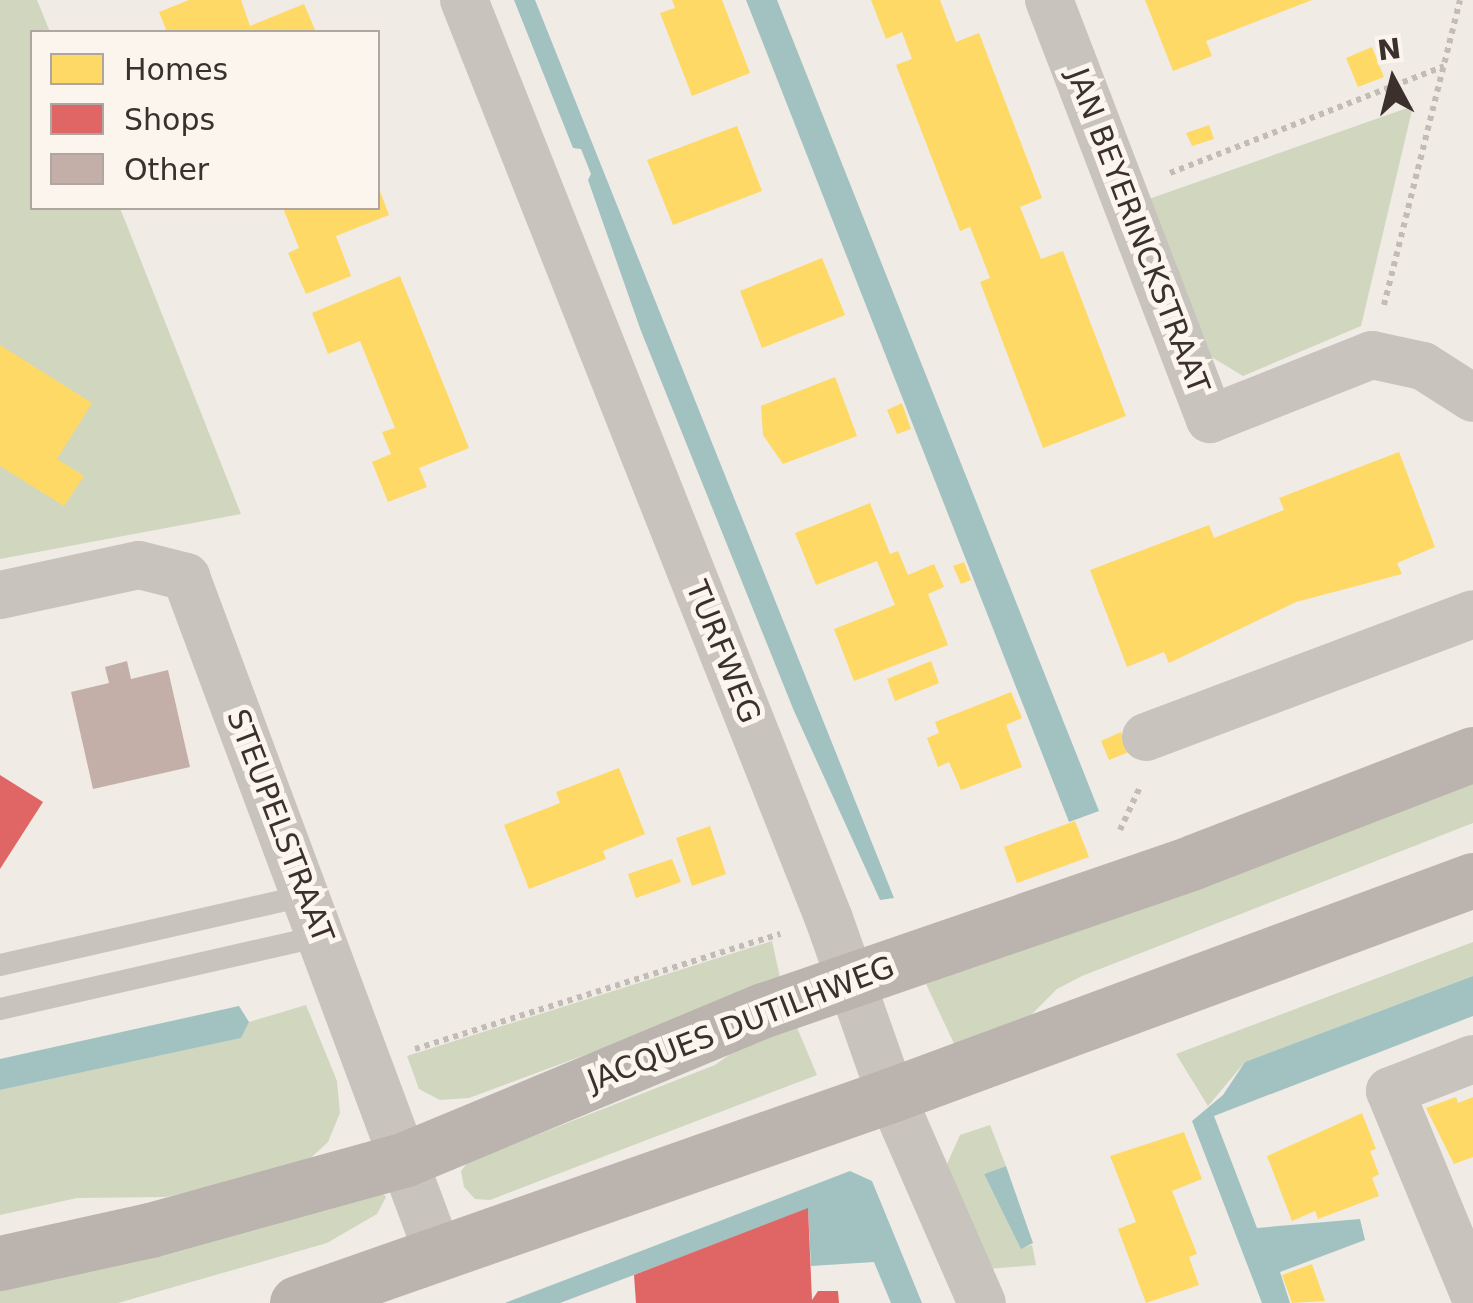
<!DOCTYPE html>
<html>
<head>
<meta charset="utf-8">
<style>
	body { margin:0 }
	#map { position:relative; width:1473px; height:1303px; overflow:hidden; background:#f0ebe5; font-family:"DejaVu Sans",sans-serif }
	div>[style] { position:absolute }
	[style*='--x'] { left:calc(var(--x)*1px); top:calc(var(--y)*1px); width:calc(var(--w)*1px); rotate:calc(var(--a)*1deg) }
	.green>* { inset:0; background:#d1d6bf }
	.water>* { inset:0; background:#a1c2c1 }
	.homes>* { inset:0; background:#ffd966 }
	.shops>* { inset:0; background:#e06666 }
	.building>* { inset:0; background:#c3afa7 }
	.path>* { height:6px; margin-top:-3px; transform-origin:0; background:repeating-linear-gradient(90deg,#c2bbb6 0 5px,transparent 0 10px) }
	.service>* { height:22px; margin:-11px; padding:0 11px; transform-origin:11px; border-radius:11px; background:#c9c3be }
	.minor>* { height:48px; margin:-24px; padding:0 24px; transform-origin:24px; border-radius:24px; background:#c9c3be }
	.secondary>* { height:55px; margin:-27.5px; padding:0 27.5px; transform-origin:27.5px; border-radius:27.5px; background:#bab3ae }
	span { translate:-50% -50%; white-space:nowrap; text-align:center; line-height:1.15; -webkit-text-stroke:10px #fbf5ee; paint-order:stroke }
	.street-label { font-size:30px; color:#3b302b }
	.legend { position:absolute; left:30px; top:30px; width:350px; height:180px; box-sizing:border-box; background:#fbf5ee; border:2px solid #aea6a0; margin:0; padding:12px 18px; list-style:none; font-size:30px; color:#3b302b }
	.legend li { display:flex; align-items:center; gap:20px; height:50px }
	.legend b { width:50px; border:2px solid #aea6a0 }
	.north { position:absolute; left:1343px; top:30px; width:100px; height:100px; -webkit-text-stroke:8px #fbf5ee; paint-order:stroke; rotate:353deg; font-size:28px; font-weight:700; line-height:40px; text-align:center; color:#3b302b }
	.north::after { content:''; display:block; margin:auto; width:35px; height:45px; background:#3b302b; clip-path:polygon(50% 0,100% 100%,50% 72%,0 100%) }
</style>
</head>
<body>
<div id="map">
	<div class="green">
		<div style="clip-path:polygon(0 0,37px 0,50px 32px,32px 32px,32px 208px,120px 208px,241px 514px,0 559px)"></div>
		<div style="clip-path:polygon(1413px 106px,1361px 326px,1243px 376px,1205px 353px,1146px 200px)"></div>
		<div style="clip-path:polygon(1473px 772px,1473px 823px,1082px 976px,1057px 989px,1023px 1023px,957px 1050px,926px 984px)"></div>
		<div style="clip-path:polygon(772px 941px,781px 982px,469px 1098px,440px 1100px,419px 1089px,407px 1056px)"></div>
		<div style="clip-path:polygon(1473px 942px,1473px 976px,1245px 1062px,1208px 1106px,1176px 1054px)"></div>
		<div style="clip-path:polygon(306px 1005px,337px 1081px,340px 1113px,328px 1142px,303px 1165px,166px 1197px,77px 1198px,0 1215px,0 1090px,240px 1038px,249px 1022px)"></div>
		<div style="clip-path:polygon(790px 1011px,817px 1075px,490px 1200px,475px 1199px,464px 1187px,461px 1171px,468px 1162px,715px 1065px)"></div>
		<div style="clip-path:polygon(990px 1125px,1006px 1166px,984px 1174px,1021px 1248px,1032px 1245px,1036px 1265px,987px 1269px,947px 1164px,960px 1135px)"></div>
		<div style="clip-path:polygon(379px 1189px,386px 1197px,377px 1214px,327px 1243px,118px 1303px,0 1303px,0 1286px)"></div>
	</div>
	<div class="water">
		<div style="clip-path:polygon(514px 0,535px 0,894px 898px,880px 900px,794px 711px,641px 331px,588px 180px,591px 174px,581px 149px,573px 148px)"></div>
		<div style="clip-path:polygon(746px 0,777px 0,1099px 811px,1069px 822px)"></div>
		<div style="clip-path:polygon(1473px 976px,1473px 1016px,1214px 1116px,1257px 1228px,1360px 1219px,1365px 1240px,1280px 1272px,1290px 1303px,1262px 1303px,1192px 1121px,1223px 1095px,1245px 1062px)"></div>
		<div style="clip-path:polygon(239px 1006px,249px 1022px,241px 1038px,0 1090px,0 1059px)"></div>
		<div style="clip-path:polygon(1006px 1166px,1033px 1243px,1021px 1249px,984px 1174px)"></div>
		<div style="clip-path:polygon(850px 1171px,872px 1181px,922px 1303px,891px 1303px,874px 1262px,811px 1266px,808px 1209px,560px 1303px,505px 1303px)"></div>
	</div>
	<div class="homes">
		<div style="clip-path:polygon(189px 0,241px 0,250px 26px,304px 4px,316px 32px,167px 32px,159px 12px)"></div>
		<div style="clip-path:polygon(672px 0,722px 0,750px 73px,692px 96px,660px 13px,675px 8px)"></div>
		<div style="clip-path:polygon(871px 0,940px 0,956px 42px,979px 33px,1042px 198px,1020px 207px,1041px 259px,1063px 251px,1126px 416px,1043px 448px,980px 282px,990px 278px,980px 252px,970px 227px,960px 231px,896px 65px,912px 59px,902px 32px,886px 39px)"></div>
		<div style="clip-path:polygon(1145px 0,1312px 0,1206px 41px,1212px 56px,1173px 71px)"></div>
		<div style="clip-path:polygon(1372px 47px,1384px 77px,1358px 87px,1346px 58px)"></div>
		<div style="clip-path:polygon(1209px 125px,1214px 139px,1192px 146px,1186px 133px)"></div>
		<div style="clip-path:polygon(737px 126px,762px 191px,673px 225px,647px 160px)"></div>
		<div style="clip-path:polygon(378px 186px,389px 215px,336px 236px,351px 276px,306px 294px,288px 253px,299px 248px,283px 208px,378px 208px)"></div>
		<div style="clip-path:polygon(822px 258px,845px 315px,762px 348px,740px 291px)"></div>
		<div style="clip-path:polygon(400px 276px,469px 448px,419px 468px,427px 487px,388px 502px,372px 462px,391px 454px,382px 432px,395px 428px,360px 341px,328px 354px,312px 313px)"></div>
		<div style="clip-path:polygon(0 345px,92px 403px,57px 459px,84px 476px,64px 506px,0 466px)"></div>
		<div style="clip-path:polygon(835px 377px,857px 436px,783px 464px,763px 435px,761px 406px)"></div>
		<div style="clip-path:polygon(902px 403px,911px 429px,897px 434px,887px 410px)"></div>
		<div style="clip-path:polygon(1399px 452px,1435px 547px,1397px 563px,1402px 574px,1296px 602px,1169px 663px,1164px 652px,1127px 667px,1090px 570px,1209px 525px,1214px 538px,1284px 510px,1279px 498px)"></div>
		<div style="clip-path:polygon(870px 503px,890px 554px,898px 551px,908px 575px,934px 564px,944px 587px,928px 594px,948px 645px,854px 681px,834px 629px,895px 605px,877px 561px,816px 585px,795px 533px)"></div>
		<div style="clip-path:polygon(964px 562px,971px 580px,961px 584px,953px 566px)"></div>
		<div style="clip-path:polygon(931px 661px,939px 683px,895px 701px,887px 679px)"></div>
		<div style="clip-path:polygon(1011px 692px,1022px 718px,1006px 725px,1022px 767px,961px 790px,949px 762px,938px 767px,927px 738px,939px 733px,935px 722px)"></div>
		<div style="clip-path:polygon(1121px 732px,1129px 752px,1109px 760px,1101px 741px)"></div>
		<div style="clip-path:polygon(619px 768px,645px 834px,603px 851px,606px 859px,529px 889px,504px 825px,560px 803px,556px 792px)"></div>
		<div style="clip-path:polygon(1075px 821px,1089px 857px,1017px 883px,1004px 847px)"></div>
		<div style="clip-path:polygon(710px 826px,726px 874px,692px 886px,676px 838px)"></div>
		<div style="clip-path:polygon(672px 859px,681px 882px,636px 898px,628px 874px)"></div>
		<div style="clip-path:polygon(1456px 1097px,1458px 1103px,1473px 1097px,1473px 1157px,1454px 1164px,1426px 1108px)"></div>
		<div style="clip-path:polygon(1362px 1113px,1376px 1149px,1370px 1151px,1379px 1174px,1372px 1178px,1379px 1196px,1318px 1219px,1315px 1211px,1292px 1221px,1267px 1156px)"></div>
		<div style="clip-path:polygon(1184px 1132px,1202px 1179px,1172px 1191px,1197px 1254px,1189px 1257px,1199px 1285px,1146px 1303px,1118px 1229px,1136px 1222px,1110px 1156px)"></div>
		<div style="clip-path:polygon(1312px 1264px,1325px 1301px,1292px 1303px,1282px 1275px)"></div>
	</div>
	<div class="shops">
		<div style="clip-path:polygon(0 775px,43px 802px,0 869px)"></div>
		<div style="clip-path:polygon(808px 1208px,812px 1300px,818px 1291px,838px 1291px,839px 1303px,636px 1303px,634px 1275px)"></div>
	</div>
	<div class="building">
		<div style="clip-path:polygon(127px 661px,131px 679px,168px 670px,190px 767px,93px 789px,71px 692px,109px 683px,105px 667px)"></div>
	</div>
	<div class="path">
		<div style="--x:1170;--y:173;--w:294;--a:-21.3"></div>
		<div style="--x:1384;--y:305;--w:314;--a:-76"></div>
		<div style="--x:1120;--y:830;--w:47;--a:-65.1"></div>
		<div style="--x:415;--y:1049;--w:383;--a:-17.5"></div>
	</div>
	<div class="service">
		<div style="--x:0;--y:965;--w:315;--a:-12.8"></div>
		<div style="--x:0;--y:1009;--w:330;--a:-12.8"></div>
	</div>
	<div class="minor">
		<div style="--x:464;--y:0;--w:989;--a:68.34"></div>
		<div style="--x:829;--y:919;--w:187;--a:70.6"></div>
		<div style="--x:891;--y:1095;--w:227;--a:66.4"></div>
		<div style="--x:1049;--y:0;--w:449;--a:69"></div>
		<div style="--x:1210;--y:419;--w:174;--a:-21.6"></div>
		<div style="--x:1372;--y:355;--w:52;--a:12.2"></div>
		<div style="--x:1423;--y:366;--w:59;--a:32.6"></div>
		<div style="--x:0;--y:595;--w:142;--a:-12.2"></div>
		<div style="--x:139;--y:565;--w:49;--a:14.3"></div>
		<div style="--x:186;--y:577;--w:724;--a:69.54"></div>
		<div style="--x:1146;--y:737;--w:349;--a:-20.6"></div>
		<div style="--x:1473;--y:1059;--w:89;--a:158.9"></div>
		<div style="--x:1390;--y:1091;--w:217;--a:67.5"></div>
	</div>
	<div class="secondary">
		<div style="--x:0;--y:1263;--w:154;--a:-12.4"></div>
		<div style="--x:150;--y:1230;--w:263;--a:-15.5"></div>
		<div style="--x:403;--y:1160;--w:391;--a:-22.6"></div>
		<div style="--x:764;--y:1010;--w:454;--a:-19"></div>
		<div style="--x:1193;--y:862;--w:300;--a:-21.1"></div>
		<div style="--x:297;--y:1303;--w:629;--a:-19.3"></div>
		<div style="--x:891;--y:1095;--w:620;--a:-20.28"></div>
	</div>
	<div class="street-label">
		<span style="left:1138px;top:231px;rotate:69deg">JAN BEYERINCKSTRAAT</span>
		<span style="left:723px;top:652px;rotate:68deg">TURFWEG</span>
		<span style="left:280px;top:826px;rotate:69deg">STEUPELSTRAAT</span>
		<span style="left:741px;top:1024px;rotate:-21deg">JACQUES DUTILHWEG</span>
	</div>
	<ul class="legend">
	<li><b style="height:28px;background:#ffd966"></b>Homes</li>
	<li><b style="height:28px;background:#e06666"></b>Shops</li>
	<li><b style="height:28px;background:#c3afa7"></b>Other</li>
	</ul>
	<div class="north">N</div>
</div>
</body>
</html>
